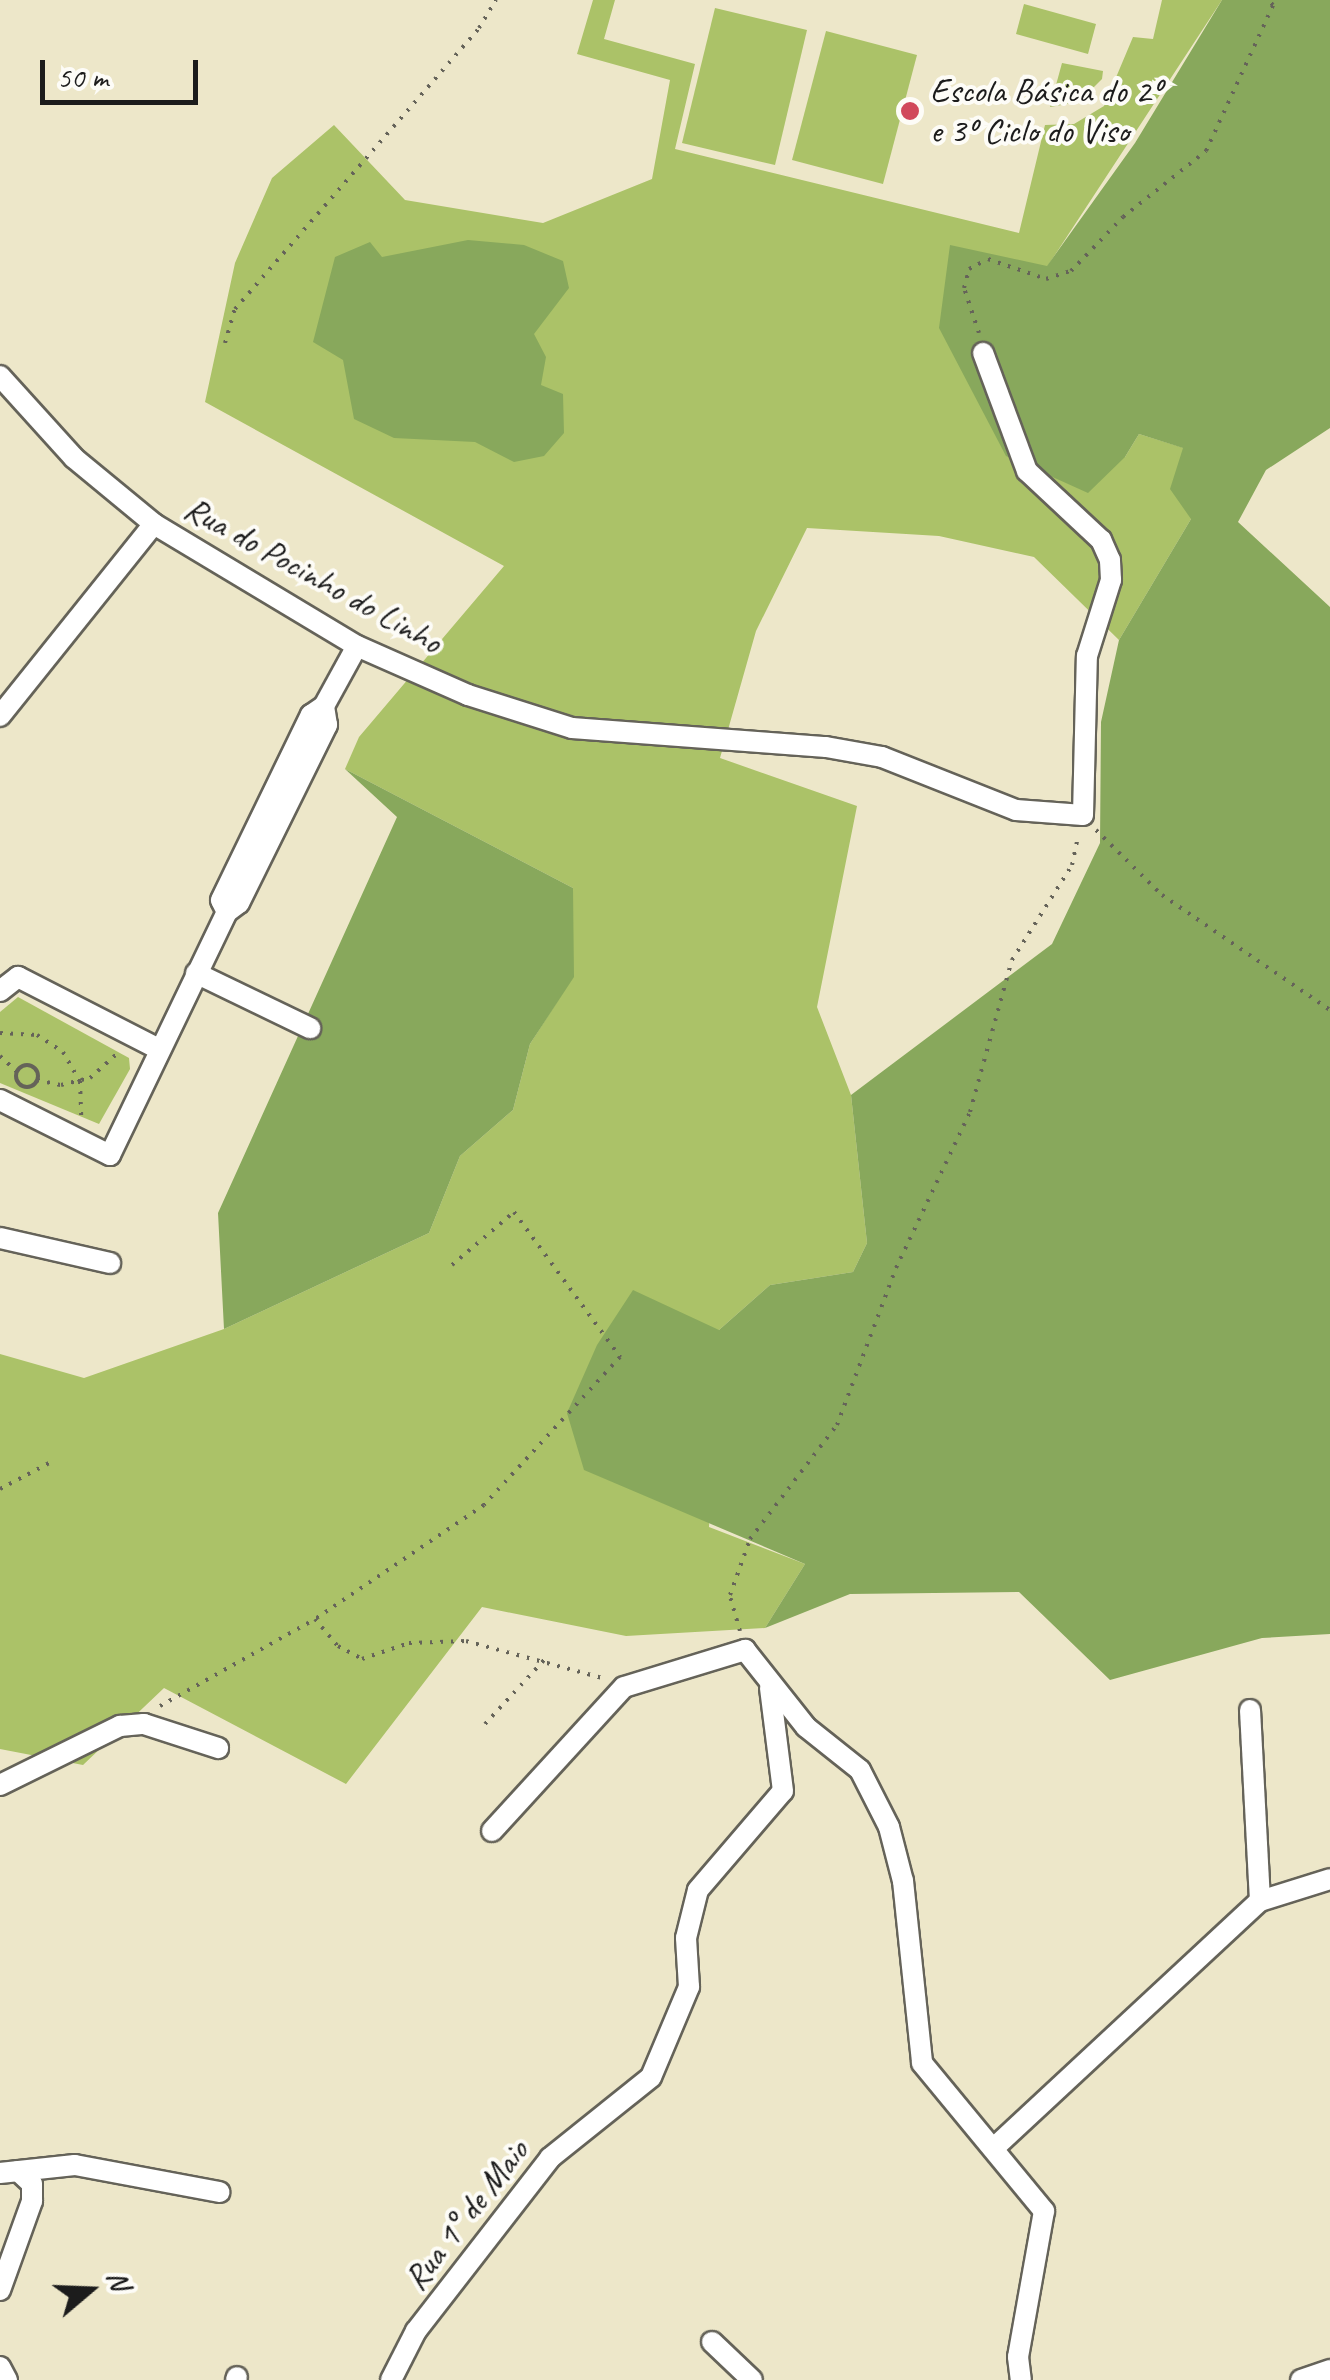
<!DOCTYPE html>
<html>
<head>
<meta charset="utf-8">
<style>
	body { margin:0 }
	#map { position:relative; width:1330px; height:2380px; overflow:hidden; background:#ede7c9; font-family:Caveat,sans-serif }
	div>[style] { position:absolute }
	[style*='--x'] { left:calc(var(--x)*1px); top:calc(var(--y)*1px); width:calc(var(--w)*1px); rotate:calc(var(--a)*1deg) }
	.green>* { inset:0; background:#abc268 }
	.forest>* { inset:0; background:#88a85c }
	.path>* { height:4px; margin-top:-2px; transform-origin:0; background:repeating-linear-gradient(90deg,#656359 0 2.5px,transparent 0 10.5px) }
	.path>.ring { margin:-2px; padding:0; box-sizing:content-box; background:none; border:4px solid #656359; border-radius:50% }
	.roads { filter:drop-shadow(2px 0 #656359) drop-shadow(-2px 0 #656359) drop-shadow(0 2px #656359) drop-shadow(0 -2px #656359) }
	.minor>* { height:20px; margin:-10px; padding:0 10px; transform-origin:10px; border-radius:10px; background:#fff }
	.dots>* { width:28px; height:28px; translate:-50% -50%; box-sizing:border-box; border:5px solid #fdfcf7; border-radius:50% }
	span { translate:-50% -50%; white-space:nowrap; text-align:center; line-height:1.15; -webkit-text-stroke:8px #fdfcf7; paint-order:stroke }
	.poi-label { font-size:35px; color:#1c1c1c }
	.left { translate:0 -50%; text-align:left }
	.street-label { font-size:35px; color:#1c1c1c }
	.north { position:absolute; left:40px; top:2240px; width:100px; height:100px; -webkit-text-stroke:8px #fdfcf7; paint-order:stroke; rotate:71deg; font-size:28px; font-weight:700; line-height:40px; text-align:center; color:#1c1c1c }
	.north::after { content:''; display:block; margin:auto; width:35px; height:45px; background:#1c1c1c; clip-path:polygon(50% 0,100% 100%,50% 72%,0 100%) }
	.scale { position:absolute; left:40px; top:60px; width:158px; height:45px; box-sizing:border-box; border:5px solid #1c1c1c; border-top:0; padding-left:12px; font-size:30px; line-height:35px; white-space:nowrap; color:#1c1c1c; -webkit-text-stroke:8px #fdfcf7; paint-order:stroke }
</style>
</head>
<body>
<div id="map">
	<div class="green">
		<div style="clip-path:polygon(593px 0,615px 0,604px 39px,695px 64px,675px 149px,1019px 233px,1045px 125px,1074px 124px,1104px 106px,1133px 37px,1153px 39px,1162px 0,1222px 0,1047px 267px,950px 246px,1125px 457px,1139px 434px,1184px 448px,1191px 519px,1119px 640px,1034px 557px,939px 536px,807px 528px,756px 631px,720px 758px,857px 806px,817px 1007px,851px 1095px,867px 1243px,853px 1272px,770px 1285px,719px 1330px,709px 1527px,805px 1564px,765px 1628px,626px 1636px,482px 1607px,346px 1784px,164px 1688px,83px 1765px,0 1749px,0 1354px,84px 1378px,224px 1329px,429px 1233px,460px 1156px,513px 1110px,530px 1044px,573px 977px,573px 888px,345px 769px,359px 737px,504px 566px,205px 402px,235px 263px,272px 178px,334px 125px,405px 200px,543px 223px,652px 179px,670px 80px,577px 54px)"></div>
		<div style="clip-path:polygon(1024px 4px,1096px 24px,1088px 54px,1016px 34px)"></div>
		<div style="clip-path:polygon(715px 8px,807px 30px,775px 165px,682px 143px)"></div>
		<div style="clip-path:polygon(826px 31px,917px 55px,883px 184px,792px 160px)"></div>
		<div style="clip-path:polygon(1062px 63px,1103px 71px,1102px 79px,1079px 102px,1050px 107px)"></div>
		<div style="clip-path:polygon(18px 997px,129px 1058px,130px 1069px,99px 1124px,0 1083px,0 1012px)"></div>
	</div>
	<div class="forest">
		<div style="clip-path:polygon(1222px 0,1330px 0,1330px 428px,1266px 470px,1238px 522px,1330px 607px,1330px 1634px,1262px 1638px,1110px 1680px,1019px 1592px,850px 1594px,765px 1628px,805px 1564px,584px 1470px,567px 1413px,597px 1345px,633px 1290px,719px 1330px,770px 1285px,853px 1272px,867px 1243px,851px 1095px,1052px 944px,1100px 843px,1101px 722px,1119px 640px,1191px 519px,1170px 489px,1183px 448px,1139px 434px,1125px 457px,1088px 493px,1006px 456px,939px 328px,950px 245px,1047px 266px,1135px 143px)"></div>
		<div style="clip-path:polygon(468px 240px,524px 245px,563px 261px,569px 288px,534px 334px,546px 357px,541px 385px,563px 394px,564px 433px,544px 456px,514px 462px,475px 442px,394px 438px,354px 419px,343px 360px,313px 342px,335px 257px,370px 242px,382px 257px)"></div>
		<div style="clip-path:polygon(345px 769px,573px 888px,574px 977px,530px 1044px,513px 1110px,460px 1156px,429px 1233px,224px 1329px,218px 1213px,397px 817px)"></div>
	</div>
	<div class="path">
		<div style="--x:979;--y:333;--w:47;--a:-108.4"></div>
		<div style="--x:964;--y:288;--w:20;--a:-75"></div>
		<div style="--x:969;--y:269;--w:21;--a:-28"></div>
		<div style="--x:988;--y:259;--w:61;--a:19"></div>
		<div style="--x:1046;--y:279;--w:26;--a:-18"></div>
		<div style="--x:1071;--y:271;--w:75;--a:-46.1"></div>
		<div style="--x:1123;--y:217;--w:106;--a:-38.5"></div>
		<div style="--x:1206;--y:151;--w:161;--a:-65.3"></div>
		<div style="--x:1273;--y:5;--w:7;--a:-135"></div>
		<div style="--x:225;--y:343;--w:35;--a:-74"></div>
		<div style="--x:235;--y:309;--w:372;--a:-49"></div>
		<div style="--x:479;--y:28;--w:33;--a:-59"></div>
		<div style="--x:1096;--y:830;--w:93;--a:44.6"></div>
		<div style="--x:1162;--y:895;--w:204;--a:34.4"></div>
		<div style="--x:0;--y:1033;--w:37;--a:3"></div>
		<div style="--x:37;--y:1035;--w:31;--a:33"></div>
		<div style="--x:63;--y:1052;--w:34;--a:60"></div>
		<div style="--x:80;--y:1081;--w:35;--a:88"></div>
		<div style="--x:0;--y:1056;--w:23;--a:43"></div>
		<div class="ring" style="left:16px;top:1065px;width:18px;height:18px"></div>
		<div style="--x:37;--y:1080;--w:25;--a:12"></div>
		<div style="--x:61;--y:1085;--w:30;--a:-14"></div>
		<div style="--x:90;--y:1078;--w:40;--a:-42"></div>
		<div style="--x:452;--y:1265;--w:82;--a:-40.5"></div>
		<div style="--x:514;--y:1212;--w:180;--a:53.8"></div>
		<div style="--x:620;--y:1357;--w:201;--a:132.6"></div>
		<div style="--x:484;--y:1505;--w:204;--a:146"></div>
		<div style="--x:315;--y:1619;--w:35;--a:50"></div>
		<div style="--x:338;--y:1646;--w:27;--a:28"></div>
		<div style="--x:362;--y:1659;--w:50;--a:-18.8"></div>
		<div style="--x:409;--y:1643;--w:57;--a:-2"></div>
		<div style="--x:466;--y:1641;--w:145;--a:15.2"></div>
		<div style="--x:0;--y:1489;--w:58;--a:-27.9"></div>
		<div style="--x:740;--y:1631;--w:37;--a:-106"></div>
		<div style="--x:730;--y:1595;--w:59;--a:-70.3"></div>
		<div style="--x:750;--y:1539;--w:143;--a:-52.7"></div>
		<div style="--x:837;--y:1425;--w:168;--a:-69.4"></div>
		<div style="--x:896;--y:1268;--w:173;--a:-64.6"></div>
		<div style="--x:970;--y:1112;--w:158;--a:-74.6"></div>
		<div style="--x:1012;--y:960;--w:112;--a:-57.7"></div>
		<div style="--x:1072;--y:865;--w:30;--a:-78"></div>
		<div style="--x:160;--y:1706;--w:178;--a:-29.3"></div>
		<div style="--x:485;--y:1724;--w:90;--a:-47.3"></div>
	</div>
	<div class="roads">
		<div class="minor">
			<div style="--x:0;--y:376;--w:110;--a:47.9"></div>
			<div style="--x:74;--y:458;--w:104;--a:39.5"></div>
			<div style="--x:154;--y:524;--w:237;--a:31"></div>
			<div style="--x:357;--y:646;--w:121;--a:23.8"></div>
			<div style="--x:468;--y:695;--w:109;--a:17.6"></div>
			<div style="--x:572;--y:728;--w:255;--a:4.3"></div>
			<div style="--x:826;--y:747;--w:57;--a:10.1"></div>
			<div style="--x:882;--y:757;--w:144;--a:21.6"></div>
			<div style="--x:1016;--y:810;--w:67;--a:4.3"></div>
			<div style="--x:1083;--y:815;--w:159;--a:-88.6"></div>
			<div style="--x:1087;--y:656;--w:80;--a:-72.5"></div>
			<div style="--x:1111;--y:580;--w:20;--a:-93"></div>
			<div style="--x:1110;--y:560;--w:22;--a:-114"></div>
			<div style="--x:1101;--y:540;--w:101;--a:-137"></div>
			<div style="--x:1027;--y:471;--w:126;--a:-110.4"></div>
			<div style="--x:0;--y:716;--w:246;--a:-51.3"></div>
			<div style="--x:227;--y:912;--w:13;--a:-117"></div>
			<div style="--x:221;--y:900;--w:206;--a:-64.1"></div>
			<div style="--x:311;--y:715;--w:16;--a:-35"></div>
			<div style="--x:324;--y:706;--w:68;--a:-61.2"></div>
			<div style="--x:196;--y:973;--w:127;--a:25.8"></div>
			<div style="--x:0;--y:991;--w:23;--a:-38"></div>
			<div style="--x:18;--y:977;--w:158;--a:27.1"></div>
			<div style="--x:0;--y:1100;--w:123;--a:26.6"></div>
			<div style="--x:110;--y:1155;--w:270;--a:-64.3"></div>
			<div style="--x:227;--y:912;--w:15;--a:-37"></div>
			<div style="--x:239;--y:903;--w:199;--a:-63.7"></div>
			<div style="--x:327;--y:725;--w:19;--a:-99"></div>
			<div style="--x:0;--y:1238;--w:113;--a:12.8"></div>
			<div style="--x:1250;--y:1710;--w:191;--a:87"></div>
			<div style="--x:0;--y:1785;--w:134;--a:-26.2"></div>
			<div style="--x:120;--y:1726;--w:24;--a:-5"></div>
			<div style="--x:144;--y:1724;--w:78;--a:18"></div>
			<div style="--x:492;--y:1831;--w:195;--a:-47.5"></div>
			<div style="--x:624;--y:1687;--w:127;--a:-17"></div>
			<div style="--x:745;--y:1650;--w:98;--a:51.6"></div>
			<div style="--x:806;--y:1727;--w:69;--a:38.5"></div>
			<div style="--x:860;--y:1770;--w:64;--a:63"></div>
			<div style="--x:889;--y:1827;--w:56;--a:75.5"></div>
			<div style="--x:903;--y:1881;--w:183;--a:84"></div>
			<div style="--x:922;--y:2063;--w:192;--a:50.5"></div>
			<div style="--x:1044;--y:2211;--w:148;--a:100.1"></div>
			<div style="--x:1018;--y:2357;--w:23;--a:83"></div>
			<div style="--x:996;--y:2146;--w:360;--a:-42.9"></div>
			<div style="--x:1260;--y:1901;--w:73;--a:-17.4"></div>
			<div style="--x:0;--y:2173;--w:75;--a:-6.1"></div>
			<div style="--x:75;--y:2165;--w:147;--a:10.6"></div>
			<div style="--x:0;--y:2290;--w:95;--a:-70.2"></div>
			<div style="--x:32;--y:2201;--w:17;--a:-90"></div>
			<div style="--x:32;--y:2184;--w:19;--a:-137"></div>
			<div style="--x:712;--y:2342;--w:55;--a:43.5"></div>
			<div style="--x:0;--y:2367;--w:15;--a:62"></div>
			<div style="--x:236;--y:2380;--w:3;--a:-72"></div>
			<div style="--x:391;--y:2380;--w:55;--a:-63"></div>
			<div style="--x:416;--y:2331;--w:219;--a:-52.2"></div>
			<div style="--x:550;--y:2158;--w:129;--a:-38.7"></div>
			<div style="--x:651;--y:2077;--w:98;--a:-67.1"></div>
			<div style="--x:689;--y:1987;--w:49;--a:-93.5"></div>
			<div style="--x:686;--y:1938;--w:49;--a:-76"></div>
			<div style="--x:698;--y:1890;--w:130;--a:-49.4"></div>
			<div style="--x:783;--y:1791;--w:104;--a:-97.2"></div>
			<div style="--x:1301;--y:2380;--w:31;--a:-19"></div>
		</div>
	</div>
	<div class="dots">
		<div style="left:910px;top:111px;background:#d1495b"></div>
	</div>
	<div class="poi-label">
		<span class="left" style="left:930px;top:111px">Escola Básica do 2º<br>e 3º Ciclo do Viso</span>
	</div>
	<div class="street-label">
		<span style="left:313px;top:575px;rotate:29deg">Rua do Pocinho do Linho</span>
		<span style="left:466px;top:2215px;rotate:-52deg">Rua 1° de Maio</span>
	</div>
	<div class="north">N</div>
	<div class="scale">50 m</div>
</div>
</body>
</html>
